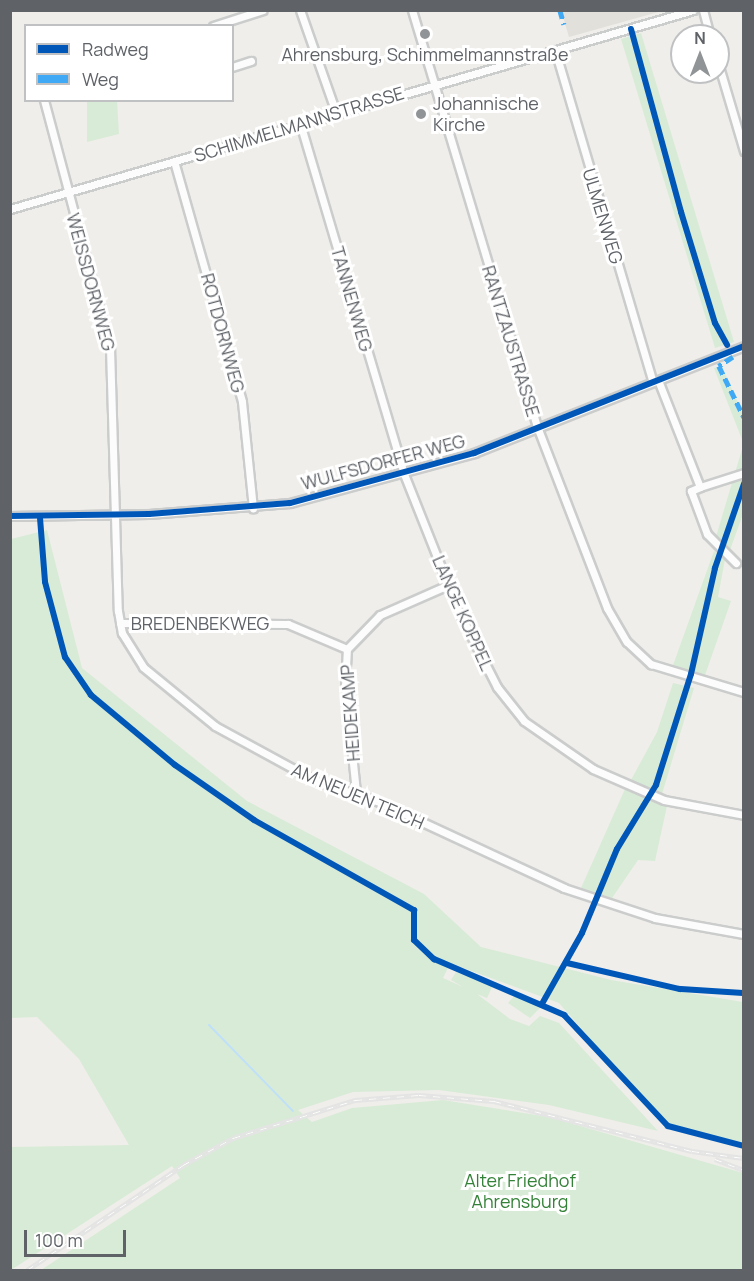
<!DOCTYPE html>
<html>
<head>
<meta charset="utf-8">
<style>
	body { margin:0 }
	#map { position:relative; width:754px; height:1281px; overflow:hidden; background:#efeeea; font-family:Manrope,sans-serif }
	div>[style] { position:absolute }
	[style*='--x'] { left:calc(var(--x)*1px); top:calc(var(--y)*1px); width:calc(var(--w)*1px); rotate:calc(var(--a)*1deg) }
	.education>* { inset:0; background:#e2e0da }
	.green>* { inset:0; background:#d8ebd6 }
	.stream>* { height:2px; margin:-1px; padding:0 1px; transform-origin:1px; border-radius:1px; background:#bfe0f9 }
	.roads { filter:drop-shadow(2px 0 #cbcccc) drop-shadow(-2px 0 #cbcccc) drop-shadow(0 2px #cbcccc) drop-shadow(0 -2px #cbcccc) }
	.minor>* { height:7px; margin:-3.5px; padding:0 3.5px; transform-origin:3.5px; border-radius:3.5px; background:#fdfcfc }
	.rail>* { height:4.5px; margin-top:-2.25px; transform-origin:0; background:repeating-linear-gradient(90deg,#fff 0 7px,#e4e4e4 0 14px); box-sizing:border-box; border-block:2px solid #e4e4e4 }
	.quiet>* { height:4.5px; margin-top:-2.25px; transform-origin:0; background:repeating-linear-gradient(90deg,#3fa9f5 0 9px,transparent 0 13.5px) }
	.cycleway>* { height:6px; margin:-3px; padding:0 3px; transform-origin:3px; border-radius:3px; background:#0057b8 }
	.dots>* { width:16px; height:16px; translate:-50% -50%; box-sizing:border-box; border:3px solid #fff; border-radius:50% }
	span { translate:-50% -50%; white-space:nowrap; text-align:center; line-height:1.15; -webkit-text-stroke:6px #fff; paint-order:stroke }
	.poi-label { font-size:18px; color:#5f6368 }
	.left { translate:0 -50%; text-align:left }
	.street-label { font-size:18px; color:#5f6368 }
	.park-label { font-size:18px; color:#348238 }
	.frame { position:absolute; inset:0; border:12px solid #5f6368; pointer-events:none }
	.legend { position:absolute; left:24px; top:24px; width:210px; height:78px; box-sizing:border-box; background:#fff; border:2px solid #bfc1c3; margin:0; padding:8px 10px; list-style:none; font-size:18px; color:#5f6368 }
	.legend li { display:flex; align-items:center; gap:12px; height:30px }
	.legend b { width:30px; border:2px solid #bfc1c3 }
	.north { position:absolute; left:670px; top:24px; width:60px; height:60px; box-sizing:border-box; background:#fff; border:2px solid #bfc1c3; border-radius:50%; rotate:0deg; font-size:16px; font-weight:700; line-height:24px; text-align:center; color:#5f6368 }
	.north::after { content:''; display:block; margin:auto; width:21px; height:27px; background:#919496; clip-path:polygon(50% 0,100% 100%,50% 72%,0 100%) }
	.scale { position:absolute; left:24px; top:1230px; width:102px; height:27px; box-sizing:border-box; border:3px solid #5f6368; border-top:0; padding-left:8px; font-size:18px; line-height:21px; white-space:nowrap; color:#5f6368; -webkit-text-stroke:4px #fff; paint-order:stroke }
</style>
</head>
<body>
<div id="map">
	<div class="education">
		<div style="clip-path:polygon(561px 10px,662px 10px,662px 11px,569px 37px)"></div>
	</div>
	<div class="green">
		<div style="clip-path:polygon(641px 33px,734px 342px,715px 348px,621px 39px)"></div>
		<div style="clip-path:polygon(87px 101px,117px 101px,119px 134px,87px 142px)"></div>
		<div style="clip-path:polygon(722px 367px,743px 414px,743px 442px,714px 368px)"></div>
		<div style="clip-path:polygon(743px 446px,743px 514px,730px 550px,715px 540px)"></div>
		<div style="clip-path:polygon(47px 530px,82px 668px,247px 801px,424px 894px,481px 947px,611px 980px,743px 1002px,743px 1145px,667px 1127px,559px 1003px,436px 958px,419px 940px,417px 948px,448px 968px,443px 978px,463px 987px,451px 980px,456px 972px,493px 985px,487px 998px,477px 994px,510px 1019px,529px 1026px,540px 1016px,559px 1023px,658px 1131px,549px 1105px,439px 1090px,353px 1092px,298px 1110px,312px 1122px,352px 1108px,443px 1100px,549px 1117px,743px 1173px,743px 1270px,41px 1270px,180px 1178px,172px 1166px,11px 1270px,11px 1147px,129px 1145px,79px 1059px,37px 1017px,11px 1018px,11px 539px)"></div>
		<div style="clip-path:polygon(714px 551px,725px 559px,718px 597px,731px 601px,705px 675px,689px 674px,672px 668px)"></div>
		<div style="clip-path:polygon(673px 683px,694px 688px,662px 794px,631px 780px,657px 732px)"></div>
		<div style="clip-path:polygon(625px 789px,667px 806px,655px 861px,638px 860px,612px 898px,581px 888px)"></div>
		<div style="clip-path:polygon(516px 994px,542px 1006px,530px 1018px,508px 1003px)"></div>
	</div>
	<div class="stream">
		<div style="--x:209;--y:1025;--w:120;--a:45.7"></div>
	</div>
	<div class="roads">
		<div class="minor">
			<div style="--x:300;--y:10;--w:109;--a:70.7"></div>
			<div style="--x:412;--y:10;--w:438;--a:73.3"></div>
			<div style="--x:538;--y:429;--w:192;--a:68.9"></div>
			<div style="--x:607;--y:608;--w:39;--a:60"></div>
			<div style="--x:627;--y:642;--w:33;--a:43"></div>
			<div style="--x:651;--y:664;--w:97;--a:16.8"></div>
			<div style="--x:703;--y:10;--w:27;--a:75"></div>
			<div style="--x:213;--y:26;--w:52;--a:-17.7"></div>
			<div style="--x:555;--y:50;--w:346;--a:73.6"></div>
			<div style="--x:718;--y:63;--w:92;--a:73.5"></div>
			<div style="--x:232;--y:67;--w:20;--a:-18"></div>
			<div style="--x:44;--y:100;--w:257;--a:75.1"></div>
			<div style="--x:110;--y:348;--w:263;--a:88.3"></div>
			<div style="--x:118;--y:611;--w:22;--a:80"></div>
			<div style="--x:122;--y:633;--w:40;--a:58"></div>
			<div style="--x:143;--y:667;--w:93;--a:39.3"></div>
			<div style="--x:215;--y:726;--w:115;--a:28.6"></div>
			<div style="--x:316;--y:781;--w:64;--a:18.2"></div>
			<div style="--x:377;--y:801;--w:206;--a:24.9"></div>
			<div style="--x:564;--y:888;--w:96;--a:18.2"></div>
			<div style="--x:655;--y:918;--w:90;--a:10.2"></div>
			<div style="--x:300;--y:123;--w:366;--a:73.5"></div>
			<div style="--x:404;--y:474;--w:149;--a:68.3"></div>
			<div style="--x:459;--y:612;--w:84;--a:63.1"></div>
			<div style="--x:497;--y:687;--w:43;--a:51.5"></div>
			<div style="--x:524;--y:721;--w:84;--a:34.8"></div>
			<div style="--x:593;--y:769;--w:77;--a:23.6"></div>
			<div style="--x:664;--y:800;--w:81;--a:10.6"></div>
			<div style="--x:174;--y:161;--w:250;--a:74.2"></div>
			<div style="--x:242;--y:402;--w:107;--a:84.1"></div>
			<div style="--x:10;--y:209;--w:711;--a:-16.24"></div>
			<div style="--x:658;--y:380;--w:115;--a:68.6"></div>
			<div style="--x:700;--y:487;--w:10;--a:156"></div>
			<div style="--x:691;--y:491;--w:46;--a:69.6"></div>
			<div style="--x:707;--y:534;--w:41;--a:45"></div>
			<div style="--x:700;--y:487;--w:46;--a:-17.7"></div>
			<div style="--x:10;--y:516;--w:139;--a:-0.8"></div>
			<div style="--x:149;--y:514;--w:141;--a:-4.5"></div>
			<div style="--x:290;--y:503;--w:191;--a:-15.2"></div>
			<div style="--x:474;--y:453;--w:290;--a:-21.6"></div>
			<div style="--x:120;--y:623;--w:168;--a:0.3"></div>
			<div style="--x:288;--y:624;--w:64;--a:23"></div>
			<div style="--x:356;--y:792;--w:107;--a:-95.9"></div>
			<div style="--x:345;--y:686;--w:37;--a:-87"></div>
			<div style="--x:347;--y:649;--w:47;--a:-45.9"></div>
			<div style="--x:380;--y:615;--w:74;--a:-23.8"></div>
		</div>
	</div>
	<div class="rail">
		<div style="--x:715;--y:1159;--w:31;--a:21"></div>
		<div style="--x:27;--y:1270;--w:188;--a:-33.9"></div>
		<div style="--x:183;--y:1165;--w:57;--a:-28.4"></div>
		<div style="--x:233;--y:1138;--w:128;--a:-17.3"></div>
		<div style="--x:355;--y:1100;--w:64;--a:-4.5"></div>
		<div style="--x:419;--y:1095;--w:75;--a:4.6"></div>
		<div style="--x:494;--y:1101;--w:204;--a:14.2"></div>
		<div style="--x:692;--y:1151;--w:52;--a:7.7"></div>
	</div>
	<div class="quiet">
		<div style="--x:560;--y:10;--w:15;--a:74"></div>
		<div style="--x:733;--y:357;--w:17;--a:147"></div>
		<div style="--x:719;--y:366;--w:57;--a:63.9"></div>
	</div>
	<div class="cycleway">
		<div style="--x:631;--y:29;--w:190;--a:74.7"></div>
		<div style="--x:681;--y:212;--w:116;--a:73"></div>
		<div style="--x:715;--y:323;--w:25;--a:61"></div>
		<div style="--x:10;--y:516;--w:139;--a:-0.8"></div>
		<div style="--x:149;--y:514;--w:141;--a:-4.5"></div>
		<div style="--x:290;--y:503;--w:191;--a:-15.2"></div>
		<div style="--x:474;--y:453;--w:290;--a:-21.6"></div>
		<div style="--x:40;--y:518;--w:64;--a:85.5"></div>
		<div style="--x:45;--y:582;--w:78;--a:75.1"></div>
		<div style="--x:65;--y:657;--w:46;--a:55.6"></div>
		<div style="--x:91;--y:695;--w:109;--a:39.8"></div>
		<div style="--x:175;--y:765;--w:96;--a:34.8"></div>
		<div style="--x:254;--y:820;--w:184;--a:29.4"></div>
		<div style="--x:414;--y:910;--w:30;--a:90"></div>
		<div style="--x:414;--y:940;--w:28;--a:44"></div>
		<div style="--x:434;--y:959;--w:142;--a:23.3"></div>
		<div style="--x:564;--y:1015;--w:152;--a:46.9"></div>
		<div style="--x:668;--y:1126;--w:79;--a:14.7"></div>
		<div style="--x:567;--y:963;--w:116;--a:13"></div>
		<div style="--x:680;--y:989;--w:64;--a:3.6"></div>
		<div style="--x:543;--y:1002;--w:79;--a:-60.5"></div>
		<div style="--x:582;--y:933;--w:91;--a:-67.4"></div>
		<div style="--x:617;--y:849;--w:75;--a:-58.6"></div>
		<div style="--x:656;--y:785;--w:116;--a:-72.5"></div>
		<div style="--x:691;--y:674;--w:109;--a:-77.2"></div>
		<div style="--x:715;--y:568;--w:89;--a:-71"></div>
	</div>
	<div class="dots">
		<div style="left:425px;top:34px;background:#919496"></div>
		<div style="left:421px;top:114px;background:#919496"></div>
	</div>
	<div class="poi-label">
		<span style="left:425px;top:54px">Ahrensburg, Schimmelmannstraße</span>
		<span class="left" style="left:433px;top:114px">Johannische<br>Kirche</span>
	</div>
	<div class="street-label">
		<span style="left:299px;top:124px;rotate:-17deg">SCHIMMELMANNSTRASSE</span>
		<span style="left:603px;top:216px;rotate:73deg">ULMENWEG</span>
		<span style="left:91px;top:282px;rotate:75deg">WEISSDORNWEG</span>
		<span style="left:352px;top:299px;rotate:74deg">TANNENWEG</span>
		<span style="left:223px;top:333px;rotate:75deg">ROTDORNWEG</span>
		<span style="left:511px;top:341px;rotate:73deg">RANTZAUSTRASSE</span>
		<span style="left:383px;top:462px;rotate:-15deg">WULFSDORFER WEG</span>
		<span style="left:463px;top:613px;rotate:66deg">LANGE KOPPEL</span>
		<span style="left:200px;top:623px">BREDENBEKWEG</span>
		<span style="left:350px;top:713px;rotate:-94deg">HEIDEKAMP</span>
		<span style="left:358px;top:796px;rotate:23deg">AM NEUEN TEICH</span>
	</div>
	<div class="park-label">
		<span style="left:520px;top:1191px">Alter Friedhof<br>Ahrensburg</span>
	</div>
	<div class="frame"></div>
	<ul class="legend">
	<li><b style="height:8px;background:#0057b8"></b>Radweg</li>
	<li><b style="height:8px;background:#3fa9f5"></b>Weg</li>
	</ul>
	<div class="north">N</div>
	<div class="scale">100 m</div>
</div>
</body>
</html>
